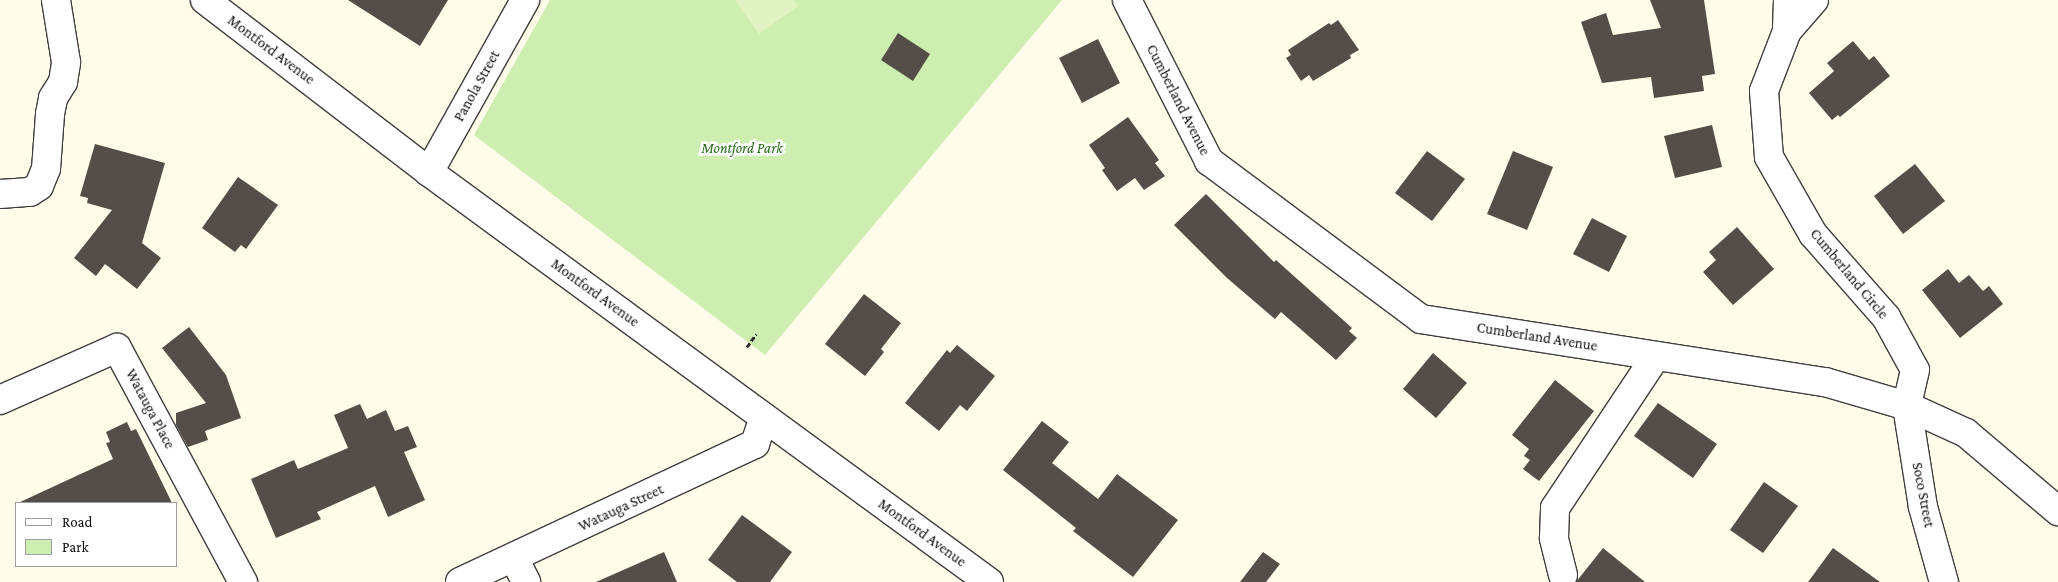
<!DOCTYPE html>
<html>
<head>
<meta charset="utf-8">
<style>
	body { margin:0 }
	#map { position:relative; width:2058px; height:582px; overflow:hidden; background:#fffcea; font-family:"Crimson Pro",serif }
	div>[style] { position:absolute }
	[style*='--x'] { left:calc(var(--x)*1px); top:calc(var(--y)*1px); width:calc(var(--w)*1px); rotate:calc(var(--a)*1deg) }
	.green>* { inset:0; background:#ceedb0 }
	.pitch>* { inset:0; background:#e1f3c3 }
	.building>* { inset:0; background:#554d47 }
	.path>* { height:3px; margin-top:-1.5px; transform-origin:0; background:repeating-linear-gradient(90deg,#2e2e2e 0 5px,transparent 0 7.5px) }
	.roads { filter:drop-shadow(1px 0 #3f3f3f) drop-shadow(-1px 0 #3f3f3f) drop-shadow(0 1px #3f3f3f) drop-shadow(0 -1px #3f3f3f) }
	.minor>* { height:28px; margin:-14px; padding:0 14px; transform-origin:14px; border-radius:14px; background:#fff }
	span { translate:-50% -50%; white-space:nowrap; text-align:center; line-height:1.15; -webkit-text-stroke:5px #fff; paint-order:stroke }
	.street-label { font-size:15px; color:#0c0c0c }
	.park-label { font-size:15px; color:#256916; font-style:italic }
	.legend { position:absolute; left:15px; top:502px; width:162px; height:65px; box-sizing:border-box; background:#fff; border:1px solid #9e9e9e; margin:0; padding:6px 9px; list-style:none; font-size:15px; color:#0c0c0c }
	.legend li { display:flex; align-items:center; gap:10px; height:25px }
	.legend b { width:25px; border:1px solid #9e9e9e }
</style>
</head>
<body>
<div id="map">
	<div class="green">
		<div style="clip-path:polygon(550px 0,1062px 0,765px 355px,474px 135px)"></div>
	</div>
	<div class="pitch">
		<div style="clip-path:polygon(735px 0,793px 0,798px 6px,759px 34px)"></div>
	</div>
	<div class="building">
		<div style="clip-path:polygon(348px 0,448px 0,420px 46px)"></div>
		<div style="clip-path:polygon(1650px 0,1704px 0,1715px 74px,1702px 76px,1704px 91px,1654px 98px,1651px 77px,1602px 83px,1581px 22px,1606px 13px,1613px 35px,1661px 28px)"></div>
		<div style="clip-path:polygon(1338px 20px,1359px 50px,1350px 55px,1351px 58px,1313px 81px,1309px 75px,1301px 81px,1286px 58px,1291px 55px,1288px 50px,1329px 23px,1331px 25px)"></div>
		<div style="clip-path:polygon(898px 33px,930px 54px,913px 81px,881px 60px)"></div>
		<div style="clip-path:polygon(1098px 39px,1120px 83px,1082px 103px,1059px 58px)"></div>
		<div style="clip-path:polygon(1853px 41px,1869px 60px,1874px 56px,1890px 76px,1840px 117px,1838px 115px,1832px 120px,1809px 93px,1834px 71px,1827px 63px)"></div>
		<div style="clip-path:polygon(1128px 117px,1159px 160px,1155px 163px,1165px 176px,1144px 190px,1135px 178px,1117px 191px,1102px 170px,1105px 168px,1089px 145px)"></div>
		<div style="clip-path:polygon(1712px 125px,1722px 167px,1675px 178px,1664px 136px)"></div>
		<div style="clip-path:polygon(95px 144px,165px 163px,142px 243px,161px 258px,137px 289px,105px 264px,96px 276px,74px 258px,112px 210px,87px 203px,88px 198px,80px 196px)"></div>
		<div style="clip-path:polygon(1427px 151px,1465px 179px,1432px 221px,1395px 193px)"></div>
		<div style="clip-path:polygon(1513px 151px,1553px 167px,1527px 230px,1487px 214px)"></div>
		<div style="clip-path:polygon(1915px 164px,1945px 201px,1903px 234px,1874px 196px)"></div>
		<div style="clip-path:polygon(238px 177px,278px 205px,246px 249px,241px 245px,235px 252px,202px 228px)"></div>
		<div style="clip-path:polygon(1206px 194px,1274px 262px,1276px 260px,1352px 328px,1349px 331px,1357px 338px,1336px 360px,1281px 312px,1275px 319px,1227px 278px,1174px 225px)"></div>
		<div style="clip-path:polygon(1592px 218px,1627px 236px,1609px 272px,1573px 254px)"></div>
		<div style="clip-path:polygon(1737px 227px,1774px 269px,1733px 305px,1703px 272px,1716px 260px,1709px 252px)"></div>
		<div style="clip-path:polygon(1948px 269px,1959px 283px,1969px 275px,1983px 291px,1989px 286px,2003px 304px,1960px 338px,1922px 290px)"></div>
		<div style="clip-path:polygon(864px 294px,901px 323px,881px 349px,884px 352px,865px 376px,825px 344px)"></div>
		<div style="clip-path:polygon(189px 327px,226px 375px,241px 418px,205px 431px,208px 440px,188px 447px,176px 425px,176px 413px,206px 403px,162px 348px)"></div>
		<div style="clip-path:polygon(957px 345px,995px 376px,967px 411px,960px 405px,939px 431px,905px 403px,947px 350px,950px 353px)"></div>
		<div style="clip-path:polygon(1433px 353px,1467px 383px,1436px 418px,1403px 389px)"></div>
		<div style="clip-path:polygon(1555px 380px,1594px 411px,1539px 481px,1523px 469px,1530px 460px,1524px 456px,1529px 449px,1512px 435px)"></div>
		<div style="clip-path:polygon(1658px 403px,1717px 444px,1693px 478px,1634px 436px)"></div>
		<div style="clip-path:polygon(360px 404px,367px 419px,386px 410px,395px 431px,408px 426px,417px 447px,404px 452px,425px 500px,388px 517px,375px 486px,317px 512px,321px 519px,276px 538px,251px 479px,294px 460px,298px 469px,348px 448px,334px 415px)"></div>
		<div style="clip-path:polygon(1042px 421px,1069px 442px,1052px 463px,1098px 499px,1117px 474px,1178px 520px,1133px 577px,1073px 531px,1076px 528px,1003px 470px)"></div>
		<div style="clip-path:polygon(127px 422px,131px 431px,136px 429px,172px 503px,18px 503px,113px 459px,106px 443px,110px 442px,106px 432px)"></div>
		<div style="clip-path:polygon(1764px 482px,1798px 506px,1763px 553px,1730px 530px)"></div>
		<div style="clip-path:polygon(742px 515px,792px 552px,770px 582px,737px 582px,708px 560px)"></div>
		<div style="clip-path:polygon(1603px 548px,1645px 582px,1576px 582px)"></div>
		<div style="clip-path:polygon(1833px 548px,1880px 582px,1808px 582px)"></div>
		<div style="clip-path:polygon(664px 552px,677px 582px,596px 582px)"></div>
		<div style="clip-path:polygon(1263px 552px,1280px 564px,1266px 582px,1240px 582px)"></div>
	</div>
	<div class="path">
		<div style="--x:747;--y:347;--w:16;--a:-55"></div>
	</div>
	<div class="roads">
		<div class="minor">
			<div style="--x:205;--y:0;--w:282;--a:37.5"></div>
			<div style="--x:429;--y:172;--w:694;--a:36.21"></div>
			<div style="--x:1127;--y:0;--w:181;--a:63"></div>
			<div style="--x:1209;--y:161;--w:264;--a:36.7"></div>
			<div style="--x:1421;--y:319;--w:409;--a:8.9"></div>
			<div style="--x:1825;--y:382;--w:85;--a:16.3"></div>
			<div style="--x:1907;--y:406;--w:65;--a:24.6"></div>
			<div style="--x:1966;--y:433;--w:121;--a:40.3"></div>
			<div style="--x:1788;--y:0;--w:31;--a:92"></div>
			<div style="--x:1787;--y:31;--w:64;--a:111"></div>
			<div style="--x:1764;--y:91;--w:66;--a:85.7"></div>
			<div style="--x:1769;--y:157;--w:89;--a:60.3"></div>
			<div style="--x:1813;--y:234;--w:111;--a:48.7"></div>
			<div style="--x:1886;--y:317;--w:60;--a:61.3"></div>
			<div style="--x:1915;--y:370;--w:37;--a:103"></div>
			<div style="--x:1907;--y:406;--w:102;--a:81"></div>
			<div style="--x:1923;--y:507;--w:78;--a:74.4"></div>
			<div style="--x:1787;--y:31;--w:41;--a:-48.9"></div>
			<div style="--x:429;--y:172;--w:197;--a:-60.8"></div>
			<div style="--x:0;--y:194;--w:30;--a:-4"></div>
			<div style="--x:30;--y:192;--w:11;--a:-34"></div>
			<div style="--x:39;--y:186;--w:18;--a:-68"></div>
			<div style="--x:46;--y:169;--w:55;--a:-85.8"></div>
			<div style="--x:50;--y:114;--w:16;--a:-79"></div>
			<div style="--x:53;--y:98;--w:19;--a:-58"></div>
			<div style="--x:63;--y:82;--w:20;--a:-81"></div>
			<div style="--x:66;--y:62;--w:63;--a:-99.2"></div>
			<div style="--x:0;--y:400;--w:128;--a:-24"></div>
			<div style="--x:117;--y:348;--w:266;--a:61.7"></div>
			<div style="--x:514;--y:558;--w:27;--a:63"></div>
			<div style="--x:1563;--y:575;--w:38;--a:-104"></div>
			<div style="--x:1554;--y:538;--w:30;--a:-88"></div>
			<div style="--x:1555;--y:508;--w:182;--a:-56.4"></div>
			<div style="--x:460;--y:582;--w:326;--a:-25.1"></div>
			<div style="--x:755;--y:444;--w:28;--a:-72"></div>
		</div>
	</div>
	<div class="street-label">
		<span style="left:271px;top:50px;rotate:37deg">Montford Avenue</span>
		<span style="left:477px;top:86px;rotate:-61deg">Panola Street</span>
		<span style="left:1178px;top:100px;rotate:63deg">Cumberland Avenue</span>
		<span style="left:1849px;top:274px;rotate:50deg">Cumberland Circle</span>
		<span style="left:595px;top:293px;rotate:36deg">Montford Avenue</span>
		<span style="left:1537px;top:337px;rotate:9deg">Cumberland Avenue</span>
		<span style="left:150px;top:409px;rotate:62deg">Watauga Place</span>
		<span style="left:1923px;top:495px;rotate:79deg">Soco Street</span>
		<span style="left:621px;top:508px;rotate:-25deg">Watauga Street</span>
		<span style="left:922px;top:533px;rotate:36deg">Montford Avenue</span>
	</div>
	<div class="park-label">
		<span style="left:742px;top:149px">Montford Park</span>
	</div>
	<ul class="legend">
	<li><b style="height:6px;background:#fff"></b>Road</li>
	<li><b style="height:14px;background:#ceedb0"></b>Park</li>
	</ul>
</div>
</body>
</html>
